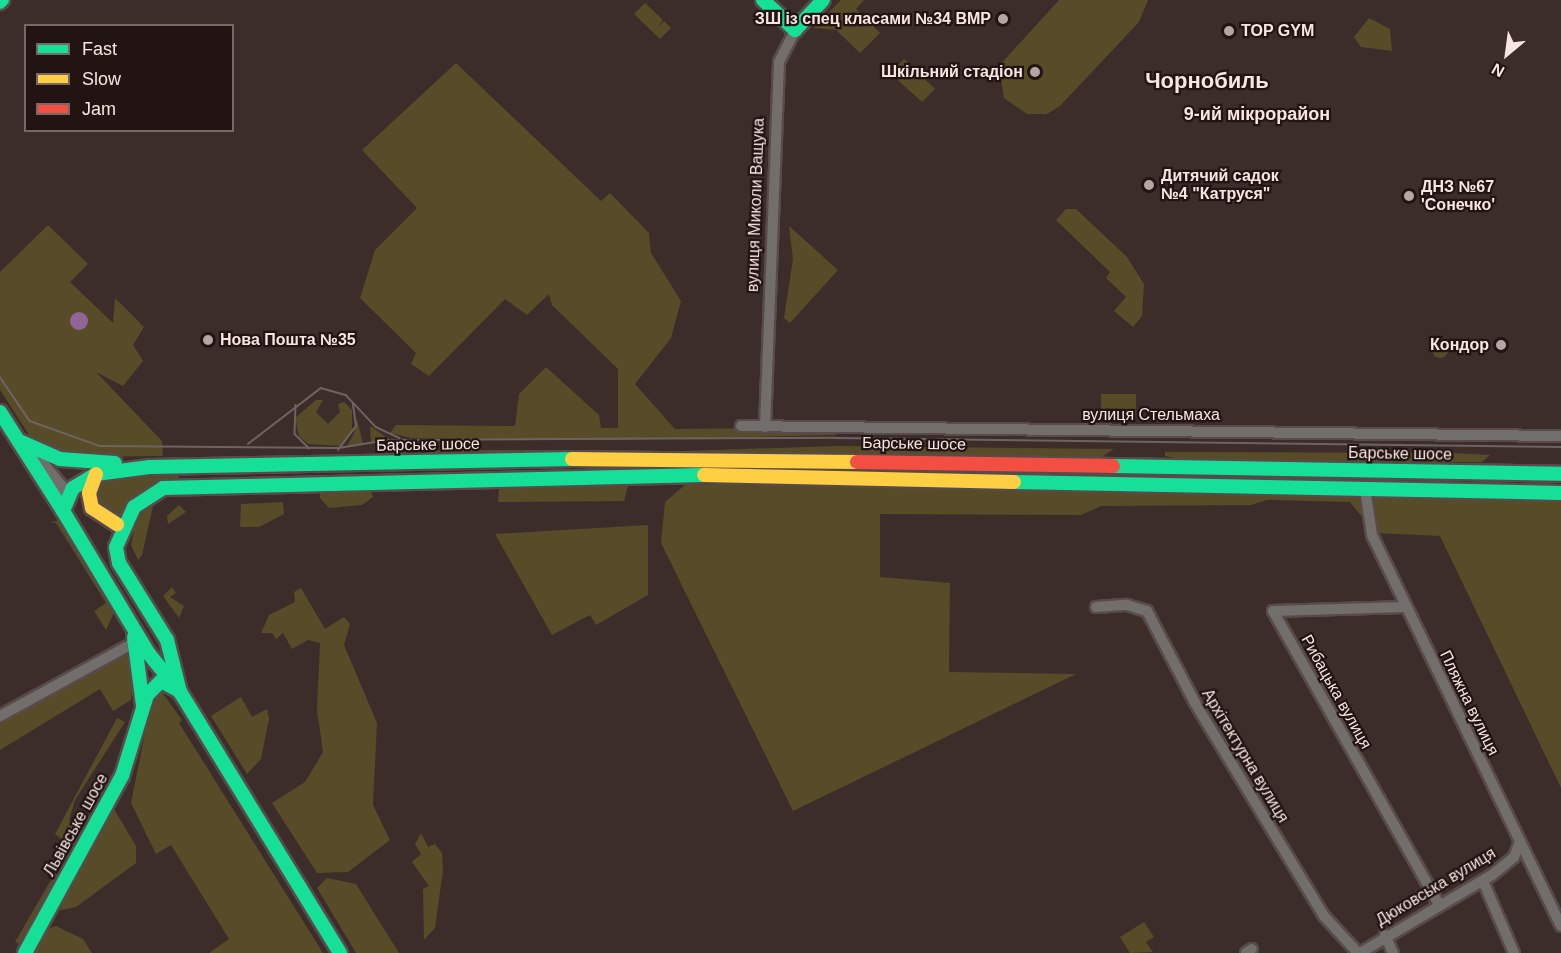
<!DOCTYPE html>
<html>
<head>
<meta charset="utf-8">
<style>
	body { margin:0 }
	#map { position:relative; width:1561px; height:953px; overflow:hidden; background:#3c2d2b; font-family:Helvetica,sans-serif }
	div>[style] { position:absolute }
	[style*='--x'] { left:calc(var(--x)*1px); top:calc(var(--y)*1px); width:calc(var(--w)*1px); rotate:calc(var(--a)*1deg) }
	.green>* { inset:0; background:#574b28 }
	.round { border-radius:50% }
	.water>* { inset:0; background:#916598 }
	.roads { filter:drop-shadow(2px 0 #584b4a) drop-shadow(-2px 0 #584b4a) drop-shadow(0 2px #584b4a) drop-shadow(0 -2px #584b4a) }
	.street>* { height:10px; margin:-5px; padding:0 5px; transform-origin:5px; border-radius:5px; background:#726e6b }
	.fast>* { height:14px; margin:-7px; padding:0 7px; transform-origin:7px; border-radius:7px; background:#16e098 }
	.slow>* { height:14px; margin:-7px; padding:0 7px; transform-origin:7px; border-radius:7px; background:#ffcf43 }
	.jam>* { height:14px; margin:-7px; padding:0 7px; transform-origin:7px; border-radius:7px; background:#f24e42 }
	.tram>* { height:1.5px; margin:-0.75px; padding:0 0.75px; transform-origin:0.75px; border-radius:0.75px; background:#6d6462 }
	.dots>* { width:16px; height:16px; translate:-50% -50%; box-sizing:border-box; border:3px solid #211412; border-radius:50% }
	span { translate:-50% -50%; white-space:nowrap; text-align:center; line-height:1.15; -webkit-text-stroke:4.5px #211412; paint-order:stroke }
	.poi-label { font-size:16px; color:#f8e5e2; font-weight:700 }
	.right { translate:-100% -50%; text-align:right }
	.left { translate:0 -50%; text-align:left }
	.street-label { font-size:16px; color:#f8e5e2 }
	.neighbourhood-label { font-size:18px; color:#f8e5e2; font-weight:700 }
	.district-label { font-size:22px; color:#f8e5e2; font-weight:700 }
	.legend { position:absolute; left:24px; top:24px; width:210px; height:108px; box-sizing:border-box; background:#211412; border:2px solid #776865; margin:0; padding:8px 10px; list-style:none; font-size:18px; color:#f8e5e2 }
	.legend li { display:flex; align-items:center; gap:12px; height:30px }
	.legend b { width:30px; border:2px solid #776865 }
	.north { position:absolute; left:1477px; top:24px; width:60px; height:60px; -webkit-text-stroke:4px #211412; paint-order:stroke; rotate:209deg; font-size:16px; font-weight:700; line-height:24px; text-align:center; color:#f8e5e2 }
	.north::after { content:''; display:block; margin:auto; width:21px; height:27px; background:#f8e5e2; clip-path:polygon(50% 0,100% 100%,50% 72%,0 100%) }
</style>
</head>
<body>
<div id="map">
	<div class="green">
		<div style="clip-path:polygon(841px 0,864px 0,856px 9px,880px 33px,860px 53px,836px 30px,813px 28px)"></div>
		<div style="clip-path:polygon(1059px 0,1148px 0,1139px 22px,1060px 106px,1047px 114px,1027px 114px,1004px 98px,999px 66px)"></div>
		<div style="clip-path:polygon(645px 3px,663px 20px,657px 28px,664px 21px,671px 28px,660px 39px,634px 14px)"></div>
		<div style="clip-path:polygon(1369px 18px,1390px 29px,1392px 51px,1361px 47px,1354px 37px)"></div>
		<div style="clip-path:polygon(904px 59px,935px 89px,922px 102px,890px 73px)"></div>
		<div style="clip-path:polygon(456px 63px,601px 201px,610px 193px,649px 233px,651px 253px,681px 301px,671px 338px,635px 384px,675px 429px,836px 427px,836px 435px,617px 440px,411px 438px,390px 433px,396px 425px,515px 426px,519px 394px,546px 367px,599px 415px,601px 428px,618px 428px,618px 369px,552px 305px,549px 294px,527px 315px,505px 299px,429px 376px,411px 364px,416px 353px,360px 298px,375px 250px,417px 208px,362px 150px)"></div>
		<div style="clip-path:polygon(1066px 209px,1076px 209px,1127px 257px,1144px 284px,1142px 316px,1133px 327px,1114px 311px,1126px 297px,1106px 278px,1110px 272px,1056px 220px)"></div>
		<div style="clip-path:polygon(48px 225px,88px 264px,70px 282px,113px 323px,115px 298px,144px 327px,133px 345px,143px 361px,123px 386px,96px 372px,162px 441px,163px 456px,75px 457px,33px 441px,0 390px,0 272px)"></div>
		<div style="clip-path:polygon(789px 226px,838px 270px,790px 323px,784px 318px,793px 259px)"></div>
		<div class="round" style="left:1432px;top:342px;width:16px;height:16px"></div>
		<div style="clip-path:polygon(1101px 394px,1136px 394px,1136px 417px,1101px 417px)"></div>
		<div style="clip-path:polygon(316px 400px,323px 400px,316px 412px,328px 424px,340px 412px,338px 404px,344px 402px,352px 410px,352px 430px,342px 446px,308px 444px,299px 436px,295px 418px)"></div>
		<div style="clip-path:polygon(357px 419px,363px 444px,347px 446px,354px 433px)"></div>
		<div style="clip-path:polygon(370px 426px,385px 436px,385px 439px,371px 442px)"></div>
		<div style="clip-path:polygon(899px 433px,1119px 435px,900px 435px)"></div>
		<div style="clip-path:polygon(1249px 437px,1514px 439px,1514px 442px)"></div>
		<div style="clip-path:polygon(838px 446px,1114px 449px,1100px 458px,681px 451px)"></div>
		<div style="clip-path:polygon(450px 450px,613px 450px,377px 453px)"></div>
		<div style="clip-path:polygon(1165px 452px,1455px 453px,1490px 455px,1482px 462px,1323px 463px,1188px 461px,1165px 456px)"></div>
		<div style="clip-path:polygon(178px 473px,179px 479px,140px 492px,122px 518px,103px 512px,97px 496px,99px 482px)"></div>
		<div style="clip-path:polygon(686px 484px,1561px 500px,1561px 788px,1440px 536px,1375px 533px,1350px 502px,1267px 500px,1251px 505px,1101px 506px,1081px 515px,880px 514px,880px 577px,950px 583px,949px 672px,1076px 674px,793px 811px,661px 543px,665px 502px)"></div>
		<div style="clip-path:polygon(628px 486px,624px 501px,498px 502px,499px 488px)"></div>
		<div style="clip-path:polygon(371px 489px,373px 497px,362px 505px,329px 508px,320px 498px,320px 493px)"></div>
		<div style="clip-path:polygon(154px 502px,142px 555px,138px 560px,131px 545px,136px 520px)"></div>
		<div style="clip-path:polygon(283px 502px,284px 514px,259px 527px,240px 527px,241px 504px)"></div>
		<div style="clip-path:polygon(179px 505px,186px 512px,168px 524px,167px 516px)"></div>
		<div style="clip-path:polygon(58px 521px,114px 613px,106px 630px,94px 611px,106px 603px,56px 523px,49px 522px)"></div>
		<div style="clip-path:polygon(648px 525px,648px 595px,596px 625px,590px 615px,552px 635px,495px 534px)"></div>
		<div style="clip-path:polygon(172px 587px,176px 593px,170px 597px,184px 606px,179px 618px,163px 596px)"></div>
		<div style="clip-path:polygon(301px 588px,325px 629px,344px 617px,350px 624px,344px 645px,377px 723px,373px 805px,390px 840px,348px 872px,317px 873px,272px 803px,305px 782px,323px 752px,317px 710px,320px 643px,308px 640px,292px 649px,283px 633px,276px 639px,272px 633px,261px 633px,269px 615px,295px 602px,294px 592px)"></div>
		<div style="clip-path:polygon(122px 644px,134px 675px,131px 700px,113px 711px,100px 689px,0 750px,0 717px)"></div>
		<div style="clip-path:polygon(161px 691px,182px 720px,179px 723px,323px 953px,209px 953px,229px 939px,171px 845px,156px 854px,131px 803px,151px 703px)"></div>
		<div style="clip-path:polygon(241px 697px,252px 717px,267px 709px,269px 719px,261px 759px,247px 774px,211px 716px)"></div>
		<div style="clip-path:polygon(117px 718px,125px 722px,75px 800px,69px 820px,77px 825px,64px 841px,55px 834px)"></div>
		<div style="clip-path:polygon(114px 809px,136px 846px,136px 863px,76px 907px,61px 910px,56px 906px)"></div>
		<div style="clip-path:polygon(421px 833px,428px 847px,435px 844px,442px 853px,443px 870px,435px 928px,424px 940px,423px 889px,429px 886px,412px 862px,421px 854px,415px 844px)"></div>
		<div style="clip-path:polygon(55px 873px,57px 875px,19px 944px,15px 942px)"></div>
		<div style="clip-path:polygon(327px 878px,356px 884px,399px 953px,356px 953px,317px 888px)"></div>
		<div style="clip-path:polygon(1144px 922px,1154px 937px,1146px 942px,1153px 952px,1130px 953px,1120px 937px)"></div>
		<div style="clip-path:polygon(56px 926px,83px 939px,92px 953px,32px 953px,45px 930px)"></div>
	</div>
	<div class="water">
		<div class="round" style="left:70px;top:312px;width:18px;height:18px"></div>
	</div>
	<div class="roads">
		<div class="street">
			<div style="--x:741;--y:426;--w:820;--a:0.7"></div>
			<div style="--x:765;--y:427;--w:365;--a:-87.8"></div>
			<div style="--x:779;--y:62;--w:36;--a:-63"></div>
			<div style="--x:34;--y:452;--w:44;--a:50.5"></div>
			<div style="--x:62;--y:486;--w:16;--a:117"></div>
			<div style="--x:1365;--y:489;--w:47;--a:81.3"></div>
			<div style="--x:1372;--y:535;--w:434;--a:64.2"></div>
			<div style="--x:1096;--y:607;--w:31;--a:-4"></div>
			<div style="--x:1127;--y:605;--w:21;--a:17"></div>
			<div style="--x:1147;--y:611;--w:104;--a:62.4"></div>
			<div style="--x:1195;--y:703;--w:249;--a:58.8"></div>
			<div style="--x:1324;--y:916;--w:50;--a:47.4"></div>
			<div style="--x:1405;--y:607;--w:132;--a:178.3"></div>
			<div style="--x:1273;--y:611;--w:335;--a:60.5"></div>
			<div style="--x:0;--y:716;--w:154;--a:-28.7"></div>
			<div style="--x:1483;--y:881;--w:78;--a:66.7"></div>
			<div style="--x:1385;--y:935;--w:20;--a:66"></div>
			<div style="--x:1246;--y:953;--w:7;--a:-34"></div>
			<div style="--x:1360;--y:953;--w:153;--a:-30.6"></div>
			<div style="--x:1492;--y:875;--w:28;--a:-39"></div>
			<div style="--x:1514;--y:857;--w:17;--a:-69"></div>
		</div>
		<div class="fast">
			<div style="--x:763;--y:0;--w:44;--a:43.2"></div>
			<div style="--x:795;--y:30;--w:41;--a:-47"></div>
			<div style="--x:0;--y:2;--w:3;--a:-45"></div>
			<div style="--x:0;--y:412;--w:117;--a:57.5"></div>
			<div style="--x:19;--y:441;--w:45;--a:23.7"></div>
			<div style="--x:60;--y:459;--w:55;--a:4.2"></div>
			<div style="--x:1113;--y:466;--w:448;--a:1"></div>
			<div style="--x:1014;--y:482;--w:547;--a:1.15"></div>
			<div style="--x:134;--y:637;--w:69;--a:82.5"></div>
			<div style="--x:174;--y:682;--w:318;--a:58.5"></div>
			<div style="--x:180;--y:692;--w:49;--a:-129.2"></div>
			<div style="--x:149;--y:654;--w:167;--a:-121"></div>
			<div style="--x:63;--y:511;--w:25;--a:-67"></div>
			<div style="--x:73;--y:488;--w:27;--a:-31"></div>
			<div style="--x:96;--y:474;--w:54;--a:-7.4"></div>
			<div style="--x:150;--y:467;--w:422;--a:-1.1"></div>
			<div style="--x:180;--y:692;--w:54;--a:-104"></div>
			<div style="--x:167;--y:640;--w:91;--a:-121.9"></div>
			<div style="--x:119;--y:563;--w:16;--a:-101"></div>
			<div style="--x:116;--y:547;--w:44;--a:-65.8"></div>
			<div style="--x:134;--y:507;--w:35;--a:-33"></div>
			<div style="--x:163;--y:488;--w:541;--a:-1.38"></div>
			<div style="--x:25;--y:953;--w:202;--a:-61.3"></div>
			<div style="--x:122;--y:776;--w:85;--a:-72.8"></div>
			<div style="--x:147;--y:695;--w:20;--a:-45"></div>
			<div style="--x:161;--y:681;--w:17;--a:28"></div>
		</div>
		<div class="slow">
			<div style="--x:572;--y:459;--w:285;--a:0.6"></div>
			<div style="--x:96;--y:474;--w:20;--a:110"></div>
			<div style="--x:89;--y:493;--w:15;--a:79"></div>
			<div style="--x:92;--y:508;--w:30;--a:33"></div>
			<div style="--x:704;--y:475;--w:310;--a:1.3"></div>
		</div>
		<div class="jam">
			<div style="--x:857;--y:462;--w:256;--a:0.9"></div>
		</div>
	</div>
	<div class="tram">
		<div style="--x:0;--y:377;--w:53;--a:55.7"></div>
		<div style="--x:30;--y:421;--w:74;--a:19.7"></div>
		<div style="--x:100;--y:446;--w:239;--a:0.5"></div>
		<div style="--x:339;--y:448;--w:50;--a:-9.3"></div>
		<div style="--x:388;--y:440;--w:448;--a:-0.3"></div>
		<div style="--x:836;--y:438;--w:725;--a:0.71"></div>
		<div style="--x:296;--y:405;--w:29;--a:92"></div>
		<div style="--x:295;--y:434;--w:20;--a:45"></div>
		<div style="--x:248;--y:444;--w:92;--a:-37.5"></div>
		<div style="--x:321;--y:388;--w:26;--a:16"></div>
		<div style="--x:346;--y:395;--w:44;--a:46.8"></div>
		<div style="--x:376;--y:427;--w:26;--a:25"></div>
		<div style="--x:338;--y:450;--w:30;--a:-53"></div>
		<div style="--x:356;--y:426;--w:22;--a:-98"></div>
	</div>
	<div class="dots">
		<div style="left:1003px;top:19px;background:#b6a5a2"></div>
		<div style="left:1229px;top:31px;background:#b6a5a2"></div>
		<div style="left:1035px;top:72px;background:#b6a5a2"></div>
		<div style="left:1149px;top:185px;background:#b6a5a2"></div>
		<div style="left:1409px;top:196px;background:#b6a5a2"></div>
		<div style="left:208px;top:340px;background:#b6a5a2"></div>
		<div style="left:1501px;top:345px;background:#b6a5a2"></div>
	</div>
	<div class="poi-label">
		<span class="right" style="left:991px;top:19px">ЗШ із спец класами №34 ВМР</span>
		<span class="left" style="left:1241px;top:31px">TOP GYM</span>
		<span class="right" style="left:1023px;top:72px">Шкільний стадіон</span>
		<span class="left" style="left:1161px;top:185px">Дитячий садок<br>№4 "Катруся"</span>
		<span class="left" style="left:1421px;top:196px">ДНЗ №67<br>'Сонечко'</span>
		<span class="left" style="left:220px;top:340px">Нова Пошта №35</span>
		<span class="right" style="left:1489px;top:345px">Кондор</span>
	</div>
	<div class="street-label">
		<span style="left:756px;top:205px;rotate:-88deg">вулиця Миколи Ващука</span>
		<span style="left:1151px;top:415px">вулиця Стельмаха</span>
		<span style="left:914px;top:444px;rotate:1deg">Барське шосе</span>
		<span style="left:428px;top:445px;rotate:-1deg">Барське шосе</span>
		<span style="left:1400px;top:454px;rotate:1deg">Барське шосе</span>
		<span style="left:1336px;top:692px;rotate:61deg">Рибацька вулиця</span>
		<span style="left:1469px;top:703px;rotate:64deg">Пляжна вулиця</span>
		<span style="left:1245px;top:756px;rotate:59deg">Архітектурна вулиця</span>
		<span style="left:76px;top:825px;rotate:-61deg">Львівське шосе</span>
		<span style="left:1436px;top:887px;rotate:-31deg">Дюковська вулиця</span>
	</div>
	<div class="neighbourhood-label">
		<span style="left:1257px;top:114px">9-ий мікрорайон</span>
	</div>
	<div class="district-label">
		<span style="left:1207px;top:81px">Чорнобиль</span>
	</div>
	<ul class="legend">
	<li><b style="height:8px;background:#16e098"></b>Fast</li>
	<li><b style="height:8px;background:#ffcf43"></b>Slow</li>
	<li><b style="height:8px;background:#f24e42"></b>Jam</li>
	</ul>
	<div class="north">N</div>
</div>
</body>
</html>
